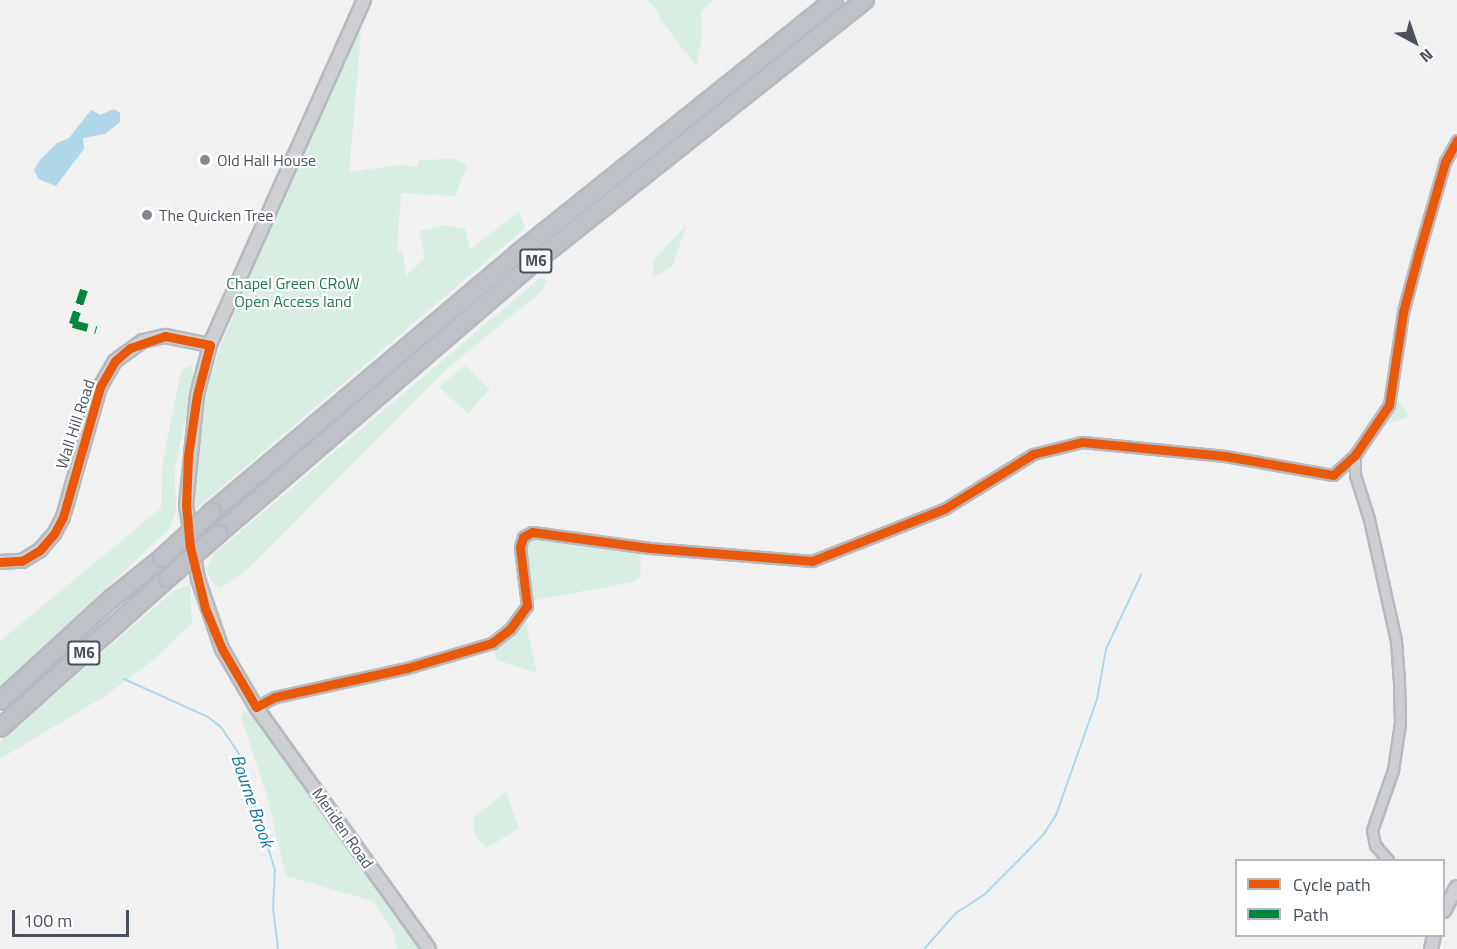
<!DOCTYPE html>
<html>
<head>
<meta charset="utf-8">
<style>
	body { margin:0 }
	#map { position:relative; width:1457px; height:949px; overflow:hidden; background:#f1f1f1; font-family:"Titillium Web",sans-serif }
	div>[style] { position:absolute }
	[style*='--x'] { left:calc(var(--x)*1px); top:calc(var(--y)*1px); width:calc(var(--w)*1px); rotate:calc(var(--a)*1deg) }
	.green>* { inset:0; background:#d8eee3 }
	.water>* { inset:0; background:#afd7e9 }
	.stream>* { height:2px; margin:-1px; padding:0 1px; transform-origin:1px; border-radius:1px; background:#afd7e9 }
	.roads { filter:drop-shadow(2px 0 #b6bac0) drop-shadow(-2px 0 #b6bac0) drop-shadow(0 2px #b6bac0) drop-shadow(0 -2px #b6bac0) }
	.street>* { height:9px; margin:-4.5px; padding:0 4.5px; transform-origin:4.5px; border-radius:4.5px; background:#cdcfd2 }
	.secondary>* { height:12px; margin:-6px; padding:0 6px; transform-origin:6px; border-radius:6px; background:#ced0d2 }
	.highway>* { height:16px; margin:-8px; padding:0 8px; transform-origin:8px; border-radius:8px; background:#bec1c6 }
	.bridges { filter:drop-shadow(2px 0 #b6bac0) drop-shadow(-2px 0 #b6bac0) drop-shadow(0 2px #b6bac0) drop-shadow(0 -2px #b6bac0) }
	.highway-bridge>* { height:16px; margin:-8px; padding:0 8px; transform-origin:8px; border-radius:8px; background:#bec1c6 }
	.quiet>* { height:8px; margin-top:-4px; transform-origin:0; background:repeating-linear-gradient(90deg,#00873e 0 15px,transparent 0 23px) }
	.cycleway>* { height:9px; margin:-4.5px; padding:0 4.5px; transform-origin:4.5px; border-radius:4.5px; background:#e8590c }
	.dots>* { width:16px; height:16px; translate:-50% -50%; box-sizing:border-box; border:3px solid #fff; border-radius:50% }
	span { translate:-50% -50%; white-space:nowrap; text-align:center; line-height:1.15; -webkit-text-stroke:4.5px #fff; paint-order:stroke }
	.shield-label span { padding:2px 4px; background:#fff; border:2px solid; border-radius:4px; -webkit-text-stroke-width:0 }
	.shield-label { font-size:15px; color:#4a515c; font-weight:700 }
	.poi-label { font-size:16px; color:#4a515c }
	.left { translate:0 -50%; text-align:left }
	.park-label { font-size:16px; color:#1f7955 }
	.street-label { font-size:16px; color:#4a515c }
	.water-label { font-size:18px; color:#1875a1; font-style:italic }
	.legend { position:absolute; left:1235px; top:859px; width:210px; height:78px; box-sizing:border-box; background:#fff; border:2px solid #b7b9be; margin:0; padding:8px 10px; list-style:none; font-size:18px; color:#4a515c }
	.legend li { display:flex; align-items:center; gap:12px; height:30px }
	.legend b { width:30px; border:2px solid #b7b9be }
	.north { position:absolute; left:1385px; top:12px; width:60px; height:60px; -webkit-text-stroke:4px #fff; paint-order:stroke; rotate:140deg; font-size:16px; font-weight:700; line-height:24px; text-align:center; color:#4a515c }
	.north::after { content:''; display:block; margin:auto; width:21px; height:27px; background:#4a515c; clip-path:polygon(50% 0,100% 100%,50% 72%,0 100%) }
	.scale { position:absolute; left:12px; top:910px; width:117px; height:27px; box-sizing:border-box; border:3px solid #4a515c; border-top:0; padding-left:8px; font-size:18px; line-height:21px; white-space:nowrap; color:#4a515c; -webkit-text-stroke:4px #fff; paint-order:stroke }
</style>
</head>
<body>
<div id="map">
	<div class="green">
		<div style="clip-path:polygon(647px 0,714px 0,701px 11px,701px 43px,696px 66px,660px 19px,658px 11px)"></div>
		<div style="clip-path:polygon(357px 31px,361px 34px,349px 172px,398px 165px,417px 167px,419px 160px,456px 159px,467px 166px,455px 196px,401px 193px,397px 250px,403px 253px,406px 276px,425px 258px,419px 231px,447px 225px,465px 229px,470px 250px,519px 211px,525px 228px,195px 510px,196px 431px,219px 349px)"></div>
		<div style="clip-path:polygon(687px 224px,672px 267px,652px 278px,654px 260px)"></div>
		<div style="clip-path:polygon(540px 278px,547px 280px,541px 292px,450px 366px,248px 569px,221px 588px,212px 582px,206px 568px,215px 553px)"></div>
		<div style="clip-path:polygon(191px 365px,194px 376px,175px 469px,176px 510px,170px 528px,0 688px,0 641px,161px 508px,163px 461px,181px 370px)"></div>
		<div style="clip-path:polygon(465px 365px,489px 389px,468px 414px,439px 387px)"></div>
		<div style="clip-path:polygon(1398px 401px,1410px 416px,1380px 427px,1385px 420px)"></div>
		<div style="clip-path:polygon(531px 539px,641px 553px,640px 576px,634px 582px,531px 601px,524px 553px)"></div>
		<div style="clip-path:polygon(190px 584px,192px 623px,151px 662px,105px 696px,0 759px,0 742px,172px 592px)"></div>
		<div style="clip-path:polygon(522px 622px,526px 623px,537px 673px,497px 660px,493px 647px)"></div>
		<div style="clip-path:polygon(244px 712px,253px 713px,421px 949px,397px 949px,393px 931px,373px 901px,286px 876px,267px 796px,241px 717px)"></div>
		<div style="clip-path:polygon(506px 792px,519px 828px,487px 848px,477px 839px,473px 827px,475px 816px)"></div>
	</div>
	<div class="water">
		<div style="clip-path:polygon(114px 109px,120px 113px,120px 122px,105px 134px,83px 138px,84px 149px,56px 186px,38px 179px,34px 170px,40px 160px,57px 143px,69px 138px,87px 115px,92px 110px,100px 115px)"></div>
	</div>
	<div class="stream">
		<div style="--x:124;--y:679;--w:92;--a:24.3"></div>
		<div style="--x:208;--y:717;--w:16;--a:38"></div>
		<div style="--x:221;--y:727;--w:32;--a:56"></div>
		<div style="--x:239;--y:754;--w:121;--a:72.8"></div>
		<div style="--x:275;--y:870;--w:37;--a:93"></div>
		<div style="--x:273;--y:907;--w:42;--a:83.2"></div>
		<div style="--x:925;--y:948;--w:47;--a:-48.5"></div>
		<div style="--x:956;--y:913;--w:33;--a:-33"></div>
		<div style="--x:984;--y:895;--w:47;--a:-45"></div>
		<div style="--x:1017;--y:862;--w:37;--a:-46"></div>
		<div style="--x:1043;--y:835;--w:24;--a:-57"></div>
		<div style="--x:1056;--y:815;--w:123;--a:-70.5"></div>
		<div style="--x:1097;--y:699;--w:51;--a:-79.8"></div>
		<div style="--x:1106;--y:649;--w:82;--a:-64.7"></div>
	</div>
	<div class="roads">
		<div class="street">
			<div style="--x:1355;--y:455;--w:20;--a:90"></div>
			<div style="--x:1355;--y:475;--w:46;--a:72.3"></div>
			<div style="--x:1369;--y:519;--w:125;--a:77.5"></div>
			<div style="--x:1396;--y:641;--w:41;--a:85.8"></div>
			<div style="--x:1399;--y:682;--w:41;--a:88.6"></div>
			<div style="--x:1400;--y:723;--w:48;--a:98.5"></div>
			<div style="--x:1393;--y:770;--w:64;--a:109.3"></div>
			<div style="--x:1372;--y:830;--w:15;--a:79"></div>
			<div style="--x:1375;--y:845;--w:20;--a:49"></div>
			<div style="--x:256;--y:707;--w:21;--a:-28"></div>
			<div style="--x:275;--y:697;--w:135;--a:-12.4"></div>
			<div style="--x:407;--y:668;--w:89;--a:-16.4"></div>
			<div style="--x:492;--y:643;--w:23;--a:-38"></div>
			<div style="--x:510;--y:629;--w:29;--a:-54"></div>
			<div style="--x:527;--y:606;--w:59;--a:-96.8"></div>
			<div style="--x:520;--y:547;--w:10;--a:-73"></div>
			<div style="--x:523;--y:537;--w:10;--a:-29"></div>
			<div style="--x:532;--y:532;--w:119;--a:7.7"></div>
			<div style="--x:650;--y:548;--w:163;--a:4.6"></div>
			<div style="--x:812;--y:561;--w:142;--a:-21.5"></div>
			<div style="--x:944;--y:509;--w:105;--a:-31.7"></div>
			<div style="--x:1033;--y:454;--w:50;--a:-13.8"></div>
			<div style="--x:1082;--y:442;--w:144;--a:5.6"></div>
			<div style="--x:1225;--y:456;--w:110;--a:10"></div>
			<div style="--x:1333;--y:475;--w:30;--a:-42"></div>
			<div style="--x:1355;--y:455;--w:60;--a:-55.8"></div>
			<div style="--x:1389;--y:405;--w:94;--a:-81.4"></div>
			<div style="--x:1403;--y:312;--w:62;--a:-75.1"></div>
			<div style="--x:1419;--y:252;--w:94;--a:-73.9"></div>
			<div style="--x:1445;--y:162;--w:25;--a:-61"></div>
		</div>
		<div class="secondary">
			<div style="--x:364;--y:0;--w:378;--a:114.1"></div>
			<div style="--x:210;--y:345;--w:52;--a:104.6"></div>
			<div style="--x:197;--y:395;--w:111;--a:95.7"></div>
			<div style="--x:186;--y:505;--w:75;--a:80.8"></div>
			<div style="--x:198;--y:579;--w:74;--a:71.1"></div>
			<div style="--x:222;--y:649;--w:67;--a:59.6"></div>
			<div style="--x:256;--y:707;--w:297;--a:54.4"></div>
			<div style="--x:0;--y:562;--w:22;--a:-3"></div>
			<div style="--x:22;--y:561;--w:21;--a:-31"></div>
			<div style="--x:40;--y:550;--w:21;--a:-49"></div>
			<div style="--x:54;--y:534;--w:19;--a:-62"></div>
			<div style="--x:63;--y:517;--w:135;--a:-74.1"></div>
			<div style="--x:100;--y:387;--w:30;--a:-60"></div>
			<div style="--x:115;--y:361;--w:34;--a:-36"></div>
			<div style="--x:143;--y:341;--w:23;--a:-13"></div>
			<div style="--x:165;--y:336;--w:46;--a:11.3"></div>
			<div style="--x:1444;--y:911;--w:27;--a:-62"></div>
			<div style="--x:1431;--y:949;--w:13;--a:-77"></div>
		</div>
		<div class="highway">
			<div style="--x:212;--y:512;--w:399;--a:-40.2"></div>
			<div style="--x:517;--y:254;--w:406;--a:-38.7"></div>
			<div style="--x:218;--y:534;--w:408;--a:-40.7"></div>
			<div style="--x:527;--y:268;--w:431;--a:-38.4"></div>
			<div style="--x:0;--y:701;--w:151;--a:-42.6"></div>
			<div style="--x:111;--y:599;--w:65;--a:-38.8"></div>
			<div style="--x:0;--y:728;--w:225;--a:-41.8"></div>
		</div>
	</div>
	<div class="bridges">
		<div class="highway-bridge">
			<div style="--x:162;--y:558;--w:68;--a:-42.6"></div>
			<div style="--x:168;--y:578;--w:67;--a:-41.3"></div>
		</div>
	</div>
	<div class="quiet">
		<div style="--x:84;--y:290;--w:36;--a:108"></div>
		<div style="--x:73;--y:324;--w:24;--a:15"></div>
	</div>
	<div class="cycleway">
		<div style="--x:0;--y:562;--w:22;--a:-3"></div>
		<div style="--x:22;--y:561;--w:21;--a:-31"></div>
		<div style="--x:40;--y:550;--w:21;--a:-49"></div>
		<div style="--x:54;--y:534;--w:19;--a:-62"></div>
		<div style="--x:63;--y:517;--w:135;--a:-74.1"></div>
		<div style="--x:100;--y:387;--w:30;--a:-60"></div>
		<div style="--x:115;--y:361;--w:20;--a:-41"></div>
		<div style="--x:130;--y:348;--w:37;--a:-19"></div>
		<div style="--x:165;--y:336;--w:46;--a:11.3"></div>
		<div style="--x:210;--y:345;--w:52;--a:104.6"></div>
		<div style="--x:197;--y:395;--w:62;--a:98.4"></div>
		<div style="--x:188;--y:456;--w:49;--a:92.3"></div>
		<div style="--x:186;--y:505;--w:42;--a:84.6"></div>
		<div style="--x:190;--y:547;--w:63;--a:76.2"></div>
		<div style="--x:205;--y:608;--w:44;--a:67.5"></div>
		<div style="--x:222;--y:649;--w:67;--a:59.6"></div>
		<div style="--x:256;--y:707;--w:21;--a:-28"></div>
		<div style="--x:275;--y:697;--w:135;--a:-12.4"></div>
		<div style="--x:407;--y:668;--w:89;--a:-16.4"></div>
		<div style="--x:492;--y:643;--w:23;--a:-38"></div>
		<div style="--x:510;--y:629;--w:29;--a:-54"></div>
		<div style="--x:527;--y:606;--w:59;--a:-96.8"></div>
		<div style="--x:520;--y:547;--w:10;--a:-73"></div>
		<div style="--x:523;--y:537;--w:10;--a:-29"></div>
		<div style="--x:532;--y:532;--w:119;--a:7.7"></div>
		<div style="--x:650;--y:548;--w:163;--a:4.6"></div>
		<div style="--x:812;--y:561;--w:142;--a:-21.5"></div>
		<div style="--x:944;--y:509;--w:105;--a:-31.7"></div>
		<div style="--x:1033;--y:454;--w:50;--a:-13.8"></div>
		<div style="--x:1082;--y:442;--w:144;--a:5.6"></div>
		<div style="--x:1225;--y:456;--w:110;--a:10"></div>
		<div style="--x:1333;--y:475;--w:30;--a:-42"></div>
		<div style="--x:1355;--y:455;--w:60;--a:-55.8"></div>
		<div style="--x:1389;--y:405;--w:94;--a:-81.4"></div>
		<div style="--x:1403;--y:312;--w:62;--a:-75.1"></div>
		<div style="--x:1419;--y:252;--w:94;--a:-73.9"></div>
		<div style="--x:1445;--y:162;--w:25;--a:-61"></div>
	</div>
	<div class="dots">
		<div style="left:205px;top:160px;background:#848990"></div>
		<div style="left:147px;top:215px;background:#848990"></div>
	</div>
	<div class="shield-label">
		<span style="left:536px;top:261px">M6</span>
		<span style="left:84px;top:653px">M6</span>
	</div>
	<div class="poi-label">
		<span class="left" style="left:217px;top:160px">Old Hall House</span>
		<span class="left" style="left:159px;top:215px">The Quicken Tree</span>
	</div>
	<div class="park-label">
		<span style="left:293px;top:292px">Chapel Green CRoW<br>Open Access land</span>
	</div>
	<div class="street-label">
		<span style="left:75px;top:424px;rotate:-72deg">Wall Hill Road</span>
		<span style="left:343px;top:828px;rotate:55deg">Meriden Road</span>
	</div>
	<div class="water-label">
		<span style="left:252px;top:801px;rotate:71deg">Bourne Brook</span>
	</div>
	<ul class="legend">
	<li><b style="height:8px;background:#e8590c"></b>Cycle path</li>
	<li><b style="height:8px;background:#00873e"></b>Path</li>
	</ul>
	<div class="north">N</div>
	<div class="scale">100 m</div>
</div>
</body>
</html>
